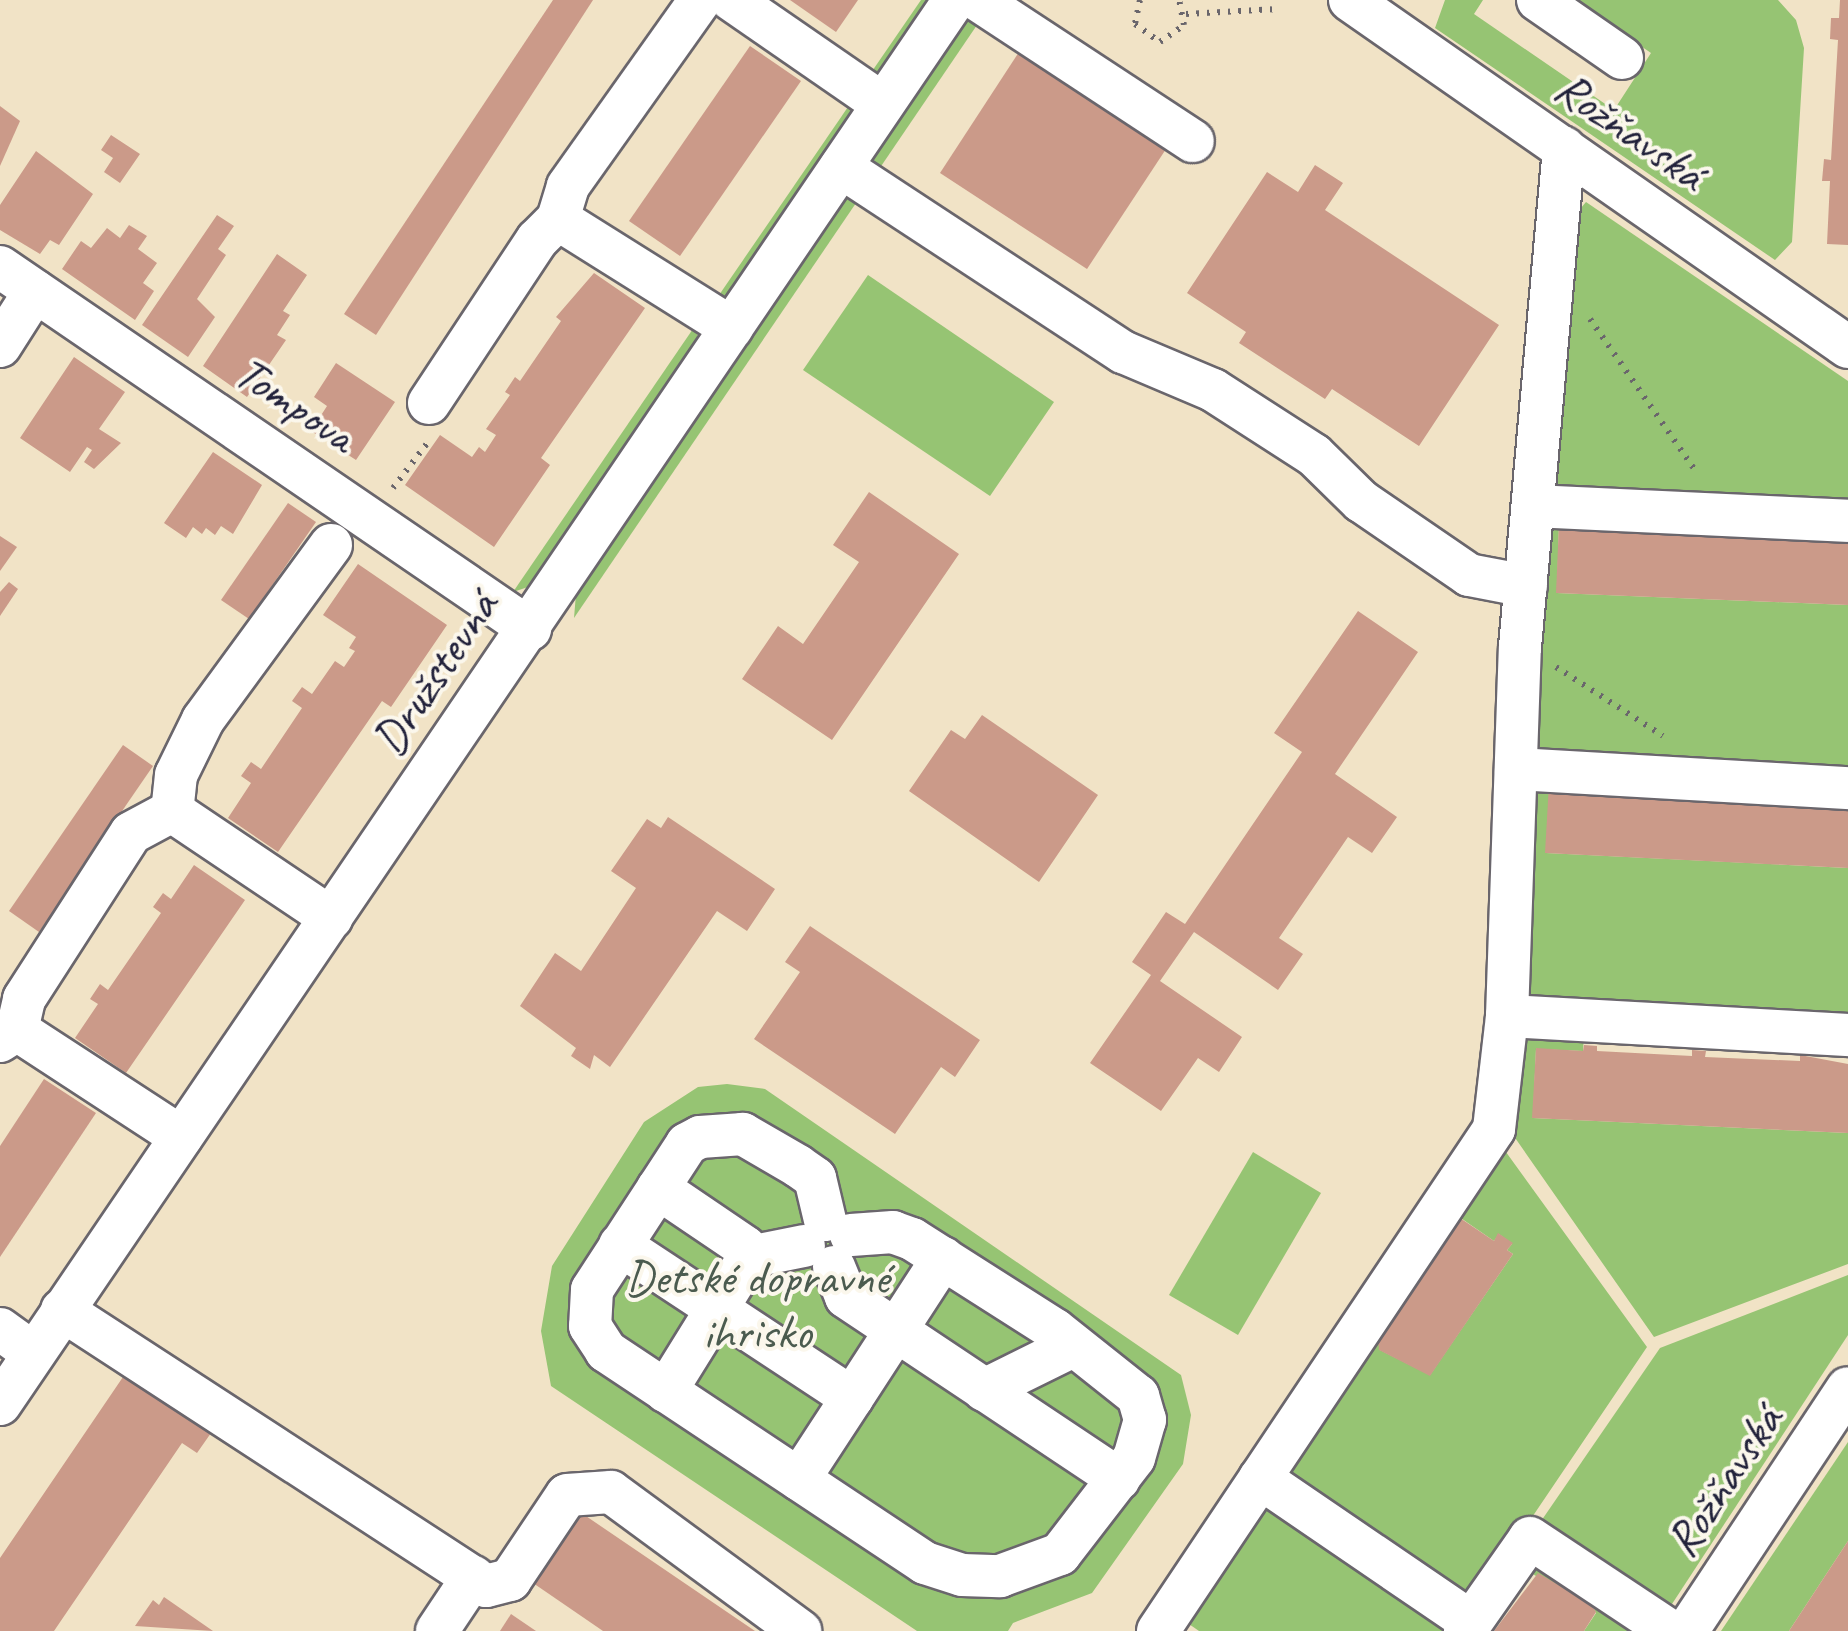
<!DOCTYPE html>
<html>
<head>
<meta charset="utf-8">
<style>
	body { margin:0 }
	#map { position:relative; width:1848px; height:1631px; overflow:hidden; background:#f1e3c6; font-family:Caveat,sans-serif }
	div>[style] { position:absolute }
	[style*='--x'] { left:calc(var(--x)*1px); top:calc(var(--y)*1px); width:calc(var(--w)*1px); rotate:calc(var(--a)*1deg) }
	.green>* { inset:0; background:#96c473 }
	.building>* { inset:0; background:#cb9a89 }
	.path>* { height:6px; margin-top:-3px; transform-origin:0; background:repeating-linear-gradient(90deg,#6a666c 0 2.5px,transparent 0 10.5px) }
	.roads { filter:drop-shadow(2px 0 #6a666c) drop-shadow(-2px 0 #6a666c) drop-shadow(0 2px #6a666c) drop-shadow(0 -2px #6a666c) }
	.minor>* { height:42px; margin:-21px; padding:0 21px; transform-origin:21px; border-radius:21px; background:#fff }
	span { translate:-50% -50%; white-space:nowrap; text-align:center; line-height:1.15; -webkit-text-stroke:8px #fbf7ec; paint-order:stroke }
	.street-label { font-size:48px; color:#22223b }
	.park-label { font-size:48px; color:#4b5b4f }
</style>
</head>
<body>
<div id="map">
	<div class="green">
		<div style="clip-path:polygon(921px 0,927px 0,871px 82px,866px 80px)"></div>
		<div style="clip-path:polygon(979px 0,994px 0,574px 618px,576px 594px)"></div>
		<div style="clip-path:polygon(1445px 0,1483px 0,1474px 14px,1614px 110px,1651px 53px,1574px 0,1778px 0,1796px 20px,1804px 48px,1792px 242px,1775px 260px,1435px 28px)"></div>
		<div style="clip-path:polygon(850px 104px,852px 116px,729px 296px,715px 301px)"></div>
		<div style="clip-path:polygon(1586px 202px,1848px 381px,1848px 511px,1550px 488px,1569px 222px)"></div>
		<div style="clip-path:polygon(868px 275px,1054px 402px,990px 496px,803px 370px)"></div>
		<div style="clip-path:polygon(697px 323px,698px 344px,534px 585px,513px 592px)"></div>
		<div style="clip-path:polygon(1546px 524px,1559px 524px,1557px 593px,1848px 605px,1848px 777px,1550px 759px,1527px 746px)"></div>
		<div style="clip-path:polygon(1594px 784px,1546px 853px,1848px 868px,1848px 1025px,1521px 1004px,1533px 790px)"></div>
		<div style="clip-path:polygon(1584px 1035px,1583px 1051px,1536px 1049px,1533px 1118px,1848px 1133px,1848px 1264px,1654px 1337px,1504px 1122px,1514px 1038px)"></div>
		<div style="clip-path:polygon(727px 1084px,765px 1089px,1181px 1375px,1191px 1415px,1183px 1464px,1092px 1593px,1013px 1623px,1008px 1631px,917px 1631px,551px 1386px,541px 1331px,552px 1266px,644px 1122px,698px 1087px)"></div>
		<div style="clip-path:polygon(1498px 1141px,1647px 1347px,1491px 1578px,1458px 1595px,1290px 1477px,1290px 1456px,1370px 1335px,1383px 1343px,1380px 1350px,1430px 1375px,1513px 1254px,1507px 1250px,1512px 1244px,1499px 1234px,1494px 1241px,1452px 1212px)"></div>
		<div style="clip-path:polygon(1253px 1152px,1321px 1193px,1238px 1335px,1169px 1295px)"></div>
		<div style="clip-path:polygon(1848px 1275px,1848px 1335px,1672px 1604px,1649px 1602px,1537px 1527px,1660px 1348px)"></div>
		<div style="clip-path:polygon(1848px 1442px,1848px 1541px,1789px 1631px,1721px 1631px)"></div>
		<div style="clip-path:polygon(1275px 1504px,1438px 1610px,1445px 1631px,1199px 1631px,1186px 1622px,1255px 1511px)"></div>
		<div style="clip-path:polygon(1536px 1563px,1637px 1631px,1584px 1631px,1596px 1613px,1591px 1603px,1536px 1576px,1530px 1572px)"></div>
	</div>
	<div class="building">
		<div style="clip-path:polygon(553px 0,593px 0,376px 335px,344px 314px)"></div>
		<div style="clip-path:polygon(790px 0,858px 0,836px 32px)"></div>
		<div style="clip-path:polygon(1840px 0,1848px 0,1848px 245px,1827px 244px,1830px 181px,1822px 181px,1824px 159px,1831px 160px,1838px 40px,1830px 39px,1831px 18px,1839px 18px)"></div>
		<div style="clip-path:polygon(750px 46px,801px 81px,680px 256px,629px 221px)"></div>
		<div style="clip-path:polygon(1021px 49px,1168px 146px,1087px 269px,940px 173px)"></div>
		<div style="clip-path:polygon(0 106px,20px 121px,0 166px)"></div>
		<div style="clip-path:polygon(111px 135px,140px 154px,120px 183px,104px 172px,113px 158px,101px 150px)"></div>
		<div style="clip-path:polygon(36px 151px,93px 194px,59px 245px,50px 240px,40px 254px,0 230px,0 205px)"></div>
		<div style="clip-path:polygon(1315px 165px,1343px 183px,1325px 210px,1499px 325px,1419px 446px,1332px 389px,1325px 399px,1239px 343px,1246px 332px,1187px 293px,1267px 172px,1298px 192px)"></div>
		<div style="clip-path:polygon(217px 215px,234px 226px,218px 249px,226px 255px,197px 299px,215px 317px,188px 357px,142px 325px)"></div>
		<div style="clip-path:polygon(129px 225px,147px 236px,138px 249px,157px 263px,143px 283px,154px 291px,135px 320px,62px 269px,81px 241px,91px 248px,107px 228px,120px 238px)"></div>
		<div style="clip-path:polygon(277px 254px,307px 275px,283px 311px,290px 315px,277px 335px,286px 340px,247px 397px,203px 366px)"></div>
		<div style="clip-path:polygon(594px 273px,645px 308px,541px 458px,550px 465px,494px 547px,405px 485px,440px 435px,472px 457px,479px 447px,485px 452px,496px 435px,486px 429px,510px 395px,505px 392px,515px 377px,520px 381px,561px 321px,556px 317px)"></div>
		<div style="clip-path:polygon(74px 357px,125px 392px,99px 429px,121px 443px,94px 469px,84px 462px,92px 450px,87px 447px,70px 472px,20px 438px)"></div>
		<div style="clip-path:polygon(336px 363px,395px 402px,356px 460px,311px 431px,327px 406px,314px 397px)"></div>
		<div style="clip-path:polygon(213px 452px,262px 485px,233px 534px,221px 526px,215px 535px,206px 528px,202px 534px,193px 527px,186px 538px,164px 523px)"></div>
		<div style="clip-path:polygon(869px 492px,959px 554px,832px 740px,742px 679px,778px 626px,803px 644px,859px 562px,833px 545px)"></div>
		<div style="clip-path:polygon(288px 503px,316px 522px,249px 619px,221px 600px)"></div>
		<div style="clip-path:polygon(1559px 523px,1848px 535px,1848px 605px,1556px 593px)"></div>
		<div style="clip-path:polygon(0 536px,17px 547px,0 571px)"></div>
		<div style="clip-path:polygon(358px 564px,447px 625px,391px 707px,382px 701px,278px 852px,228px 818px,251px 783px,241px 776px,251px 762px,261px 769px,302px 708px,292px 701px,302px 687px,312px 694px,335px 661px,344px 667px,355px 651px,349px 648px,356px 637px,323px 615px)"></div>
		<div style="clip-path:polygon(9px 582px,18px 589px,0 616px,0 592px)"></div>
		<div style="clip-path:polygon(1358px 611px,1418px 652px,1335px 774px,1397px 817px,1372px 853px,1348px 837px,1279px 938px,1303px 954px,1278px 990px,1194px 932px,1160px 981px,1242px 1037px,1219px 1072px,1198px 1058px,1161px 1111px,1090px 1063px,1151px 975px,1132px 962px,1166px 912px,1185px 924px,1302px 752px,1274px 733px)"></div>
		<div style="clip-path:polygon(982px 715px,1098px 795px,1039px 882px,909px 791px,951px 730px,965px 739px)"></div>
		<div style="clip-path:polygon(123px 745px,153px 766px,39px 932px,9px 911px)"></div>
		<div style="clip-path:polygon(1549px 784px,1848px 798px,1848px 868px,1545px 853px)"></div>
		<div style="clip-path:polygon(668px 817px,775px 889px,747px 931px,717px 911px,610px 1067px,594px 1055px,590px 1069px,571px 1056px,576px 1048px,520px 1006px,555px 953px,581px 971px,636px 888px,611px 871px,647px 819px,661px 828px)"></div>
		<div style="clip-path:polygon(194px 865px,245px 900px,126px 1073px,75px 1038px,98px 1004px,90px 999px,100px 984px,108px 990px,161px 913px,153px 907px,163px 893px,171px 899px)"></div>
		<div style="clip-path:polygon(810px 926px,980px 1040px,955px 1077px,941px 1067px,895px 1134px,754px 1039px,800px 972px,785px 962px)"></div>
		<div style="clip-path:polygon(1584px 1045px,1597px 1046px,1597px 1051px,1692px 1056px,1692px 1050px,1706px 1051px,1705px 1057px,1800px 1061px,1800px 1055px,1848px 1064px,1848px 1133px,1532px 1118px,1536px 1048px,1583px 1051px)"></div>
		<div style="clip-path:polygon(44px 1079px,96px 1113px,0 1257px,0 1146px)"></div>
		<div style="clip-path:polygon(1460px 1218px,1494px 1241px,1498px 1233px,1513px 1243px,1507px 1250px,1513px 1254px,1430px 1376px,1379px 1350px,1378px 1340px,1414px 1287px,1408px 1283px,1419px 1266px,1426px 1269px)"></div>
		<div style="clip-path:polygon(125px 1374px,211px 1433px,197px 1453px,182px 1443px,54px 1631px,0 1631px,0 1558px)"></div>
		<div style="clip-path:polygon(580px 1512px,755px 1631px,603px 1631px,533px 1583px)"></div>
		<div style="clip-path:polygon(1848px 1541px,1848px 1631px,1789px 1631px)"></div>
		<div style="clip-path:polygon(1538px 1573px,1591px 1604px,1596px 1612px,1584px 1631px,1494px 1631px)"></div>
		<div style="clip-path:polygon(164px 1597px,213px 1631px,135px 1626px,153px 1600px,159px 1605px)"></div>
		<div style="clip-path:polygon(511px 1614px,536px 1631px,500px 1631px)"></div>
	</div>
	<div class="path">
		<div style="--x:1140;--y:0;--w:25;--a:102"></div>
		<div style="--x:1135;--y:24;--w:31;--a:36"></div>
		<div style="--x:1160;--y:42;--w:29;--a:-35"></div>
		<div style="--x:1184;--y:25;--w:25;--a:-101"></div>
		<div style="--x:1186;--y:14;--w:93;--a:-3.1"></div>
		<div style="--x:1590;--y:319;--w:188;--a:55.2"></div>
		<div style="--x:393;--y:488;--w:58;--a:-52.7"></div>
		<div style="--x:1556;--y:667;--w:127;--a:32.8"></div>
	</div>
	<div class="roads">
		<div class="minor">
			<div style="--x:732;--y:0;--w:183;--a:34.6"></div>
			<div style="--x:978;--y:0;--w:257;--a:33.3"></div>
			<div style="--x:1350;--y:0;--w:607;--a:34.87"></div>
			<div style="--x:1538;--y:0;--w:102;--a:34.6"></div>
			<div style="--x:841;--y:167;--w:337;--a:33.3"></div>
			<div style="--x:1123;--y:352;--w:98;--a:22.9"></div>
			<div style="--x:1213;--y:390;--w:120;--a:32.8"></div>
			<div style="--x:1314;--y:455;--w:66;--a:44.4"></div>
			<div style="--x:1361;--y:501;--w:131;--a:34.4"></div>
			<div style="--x:1469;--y:575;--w:58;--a:10.9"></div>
			<div style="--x:558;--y:219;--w:205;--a:32.1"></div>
			<div style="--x:0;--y:267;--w:642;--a:34.33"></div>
			<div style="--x:0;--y:346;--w:65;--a:-57.5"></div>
			<div style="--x:429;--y:403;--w:196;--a:-56.5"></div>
			<div style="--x:537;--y:240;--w:30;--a:-45"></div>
			<div style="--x:558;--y:219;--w:34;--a:-73"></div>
			<div style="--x:568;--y:186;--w:228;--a:-54.6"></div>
			<div style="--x:1533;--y:506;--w:315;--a:2.7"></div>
			<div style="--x:331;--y:545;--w:217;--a:126.2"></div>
			<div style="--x:203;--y:720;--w:61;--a:116.1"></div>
			<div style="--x:176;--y:775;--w:36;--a:96"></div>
			<div style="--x:172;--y:811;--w:192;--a:33.9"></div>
			<div style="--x:1516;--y:769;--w:333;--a:3.3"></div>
			<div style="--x:1507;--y:1016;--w:342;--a:3.2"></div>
			<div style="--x:17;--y:1030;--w:196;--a:33.1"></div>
			<div style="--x:0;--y:1041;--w:20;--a:-33"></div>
			<div style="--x:17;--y:1030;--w:32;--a:-77"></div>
			<div style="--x:24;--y:999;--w:197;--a:-57.2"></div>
			<div style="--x:131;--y:833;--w:47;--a:-28.2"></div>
			<div style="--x:658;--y:1188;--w:105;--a:34.1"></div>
			<div style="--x:745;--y:1247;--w:11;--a:68"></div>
			<div style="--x:749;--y:1257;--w:158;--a:121.8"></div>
			<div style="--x:825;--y:1220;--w:43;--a:-103.4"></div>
			<div style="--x:815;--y:1178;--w:21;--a:-145"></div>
			<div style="--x:798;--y:1166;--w:64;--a:-149.8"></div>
			<div style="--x:743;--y:1134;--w:43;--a:176"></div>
			<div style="--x:700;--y:1137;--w:15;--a:152"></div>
			<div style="--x:687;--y:1144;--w:174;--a:123.1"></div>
			<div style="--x:592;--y:1290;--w:36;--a:93"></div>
			<div style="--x:590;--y:1326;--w:30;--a:57"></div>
			<div style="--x:606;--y:1351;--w:383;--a:33.6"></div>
			<div style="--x:925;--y:1563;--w:39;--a:18"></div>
			<div style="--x:962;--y:1575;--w:38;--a:2"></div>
			<div style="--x:1000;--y:1576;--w:64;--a:-20.1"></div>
			<div style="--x:1060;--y:1554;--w:121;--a:-52.4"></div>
			<div style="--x:1134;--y:1458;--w:40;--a:-74"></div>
			<div style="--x:1145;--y:1420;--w:25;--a:-106"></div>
			<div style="--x:1138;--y:1396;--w:106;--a:-141.5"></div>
			<div style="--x:1055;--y:1330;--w:169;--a:-147.5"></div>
			<div style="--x:912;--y:1239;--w:20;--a:-160"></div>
			<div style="--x:893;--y:1232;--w:42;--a:175.9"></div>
			<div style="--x:620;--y:1245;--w:278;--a:33.4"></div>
			<div style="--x:852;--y:1398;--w:97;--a:123.2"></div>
			<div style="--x:749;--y:1257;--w:56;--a:-11.3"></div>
			<div style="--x:834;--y:1267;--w:32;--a:68"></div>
			<div style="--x:846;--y:1297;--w:328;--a:33.7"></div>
			<div style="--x:62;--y:1310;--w:506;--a:33.06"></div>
			<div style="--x:486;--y:1586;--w:25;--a:-14"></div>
			<div style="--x:510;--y:1580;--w:102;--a:-56.2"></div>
			<div style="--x:567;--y:1495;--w:44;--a:-3.9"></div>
			<div style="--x:611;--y:1492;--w:235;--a:36.3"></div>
			<div style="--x:0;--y:1329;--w:41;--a:36"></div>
			<div style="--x:984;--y:1390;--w:99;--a:-26.3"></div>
			<div style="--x:852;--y:1398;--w:167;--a:-57"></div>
			<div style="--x:0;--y:1404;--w:1697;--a:-55.8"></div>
			<div style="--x:1260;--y:1478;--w:255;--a:34.3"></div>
			<div style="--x:437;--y:1631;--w:65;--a:-56.3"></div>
			<div style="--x:1158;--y:1631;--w:604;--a:-56.2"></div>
			<div style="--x:1494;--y:1129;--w:114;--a:-83.4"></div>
			<div style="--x:1507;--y:1016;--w:369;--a:-88"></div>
			<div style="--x:1520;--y:647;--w:501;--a:-84.96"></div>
			<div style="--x:1465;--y:1631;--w:113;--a:-55"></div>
			<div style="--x:1530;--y:1538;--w:168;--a:33.6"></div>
			<div style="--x:1687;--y:1631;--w:291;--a:-56.5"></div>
		</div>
	</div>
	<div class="street-label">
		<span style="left:1630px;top:131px;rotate:35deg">Rožňavská</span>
		<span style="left:295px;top:404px;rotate:34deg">Tompova</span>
		<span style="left:435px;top:673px;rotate:-56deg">Družstevná</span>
		<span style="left:1724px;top:1481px;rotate:-56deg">Rožňavská</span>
	</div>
	<div class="park-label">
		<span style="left:757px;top:1305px">Detské dopravné<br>ihrisko</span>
	</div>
</div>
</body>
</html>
